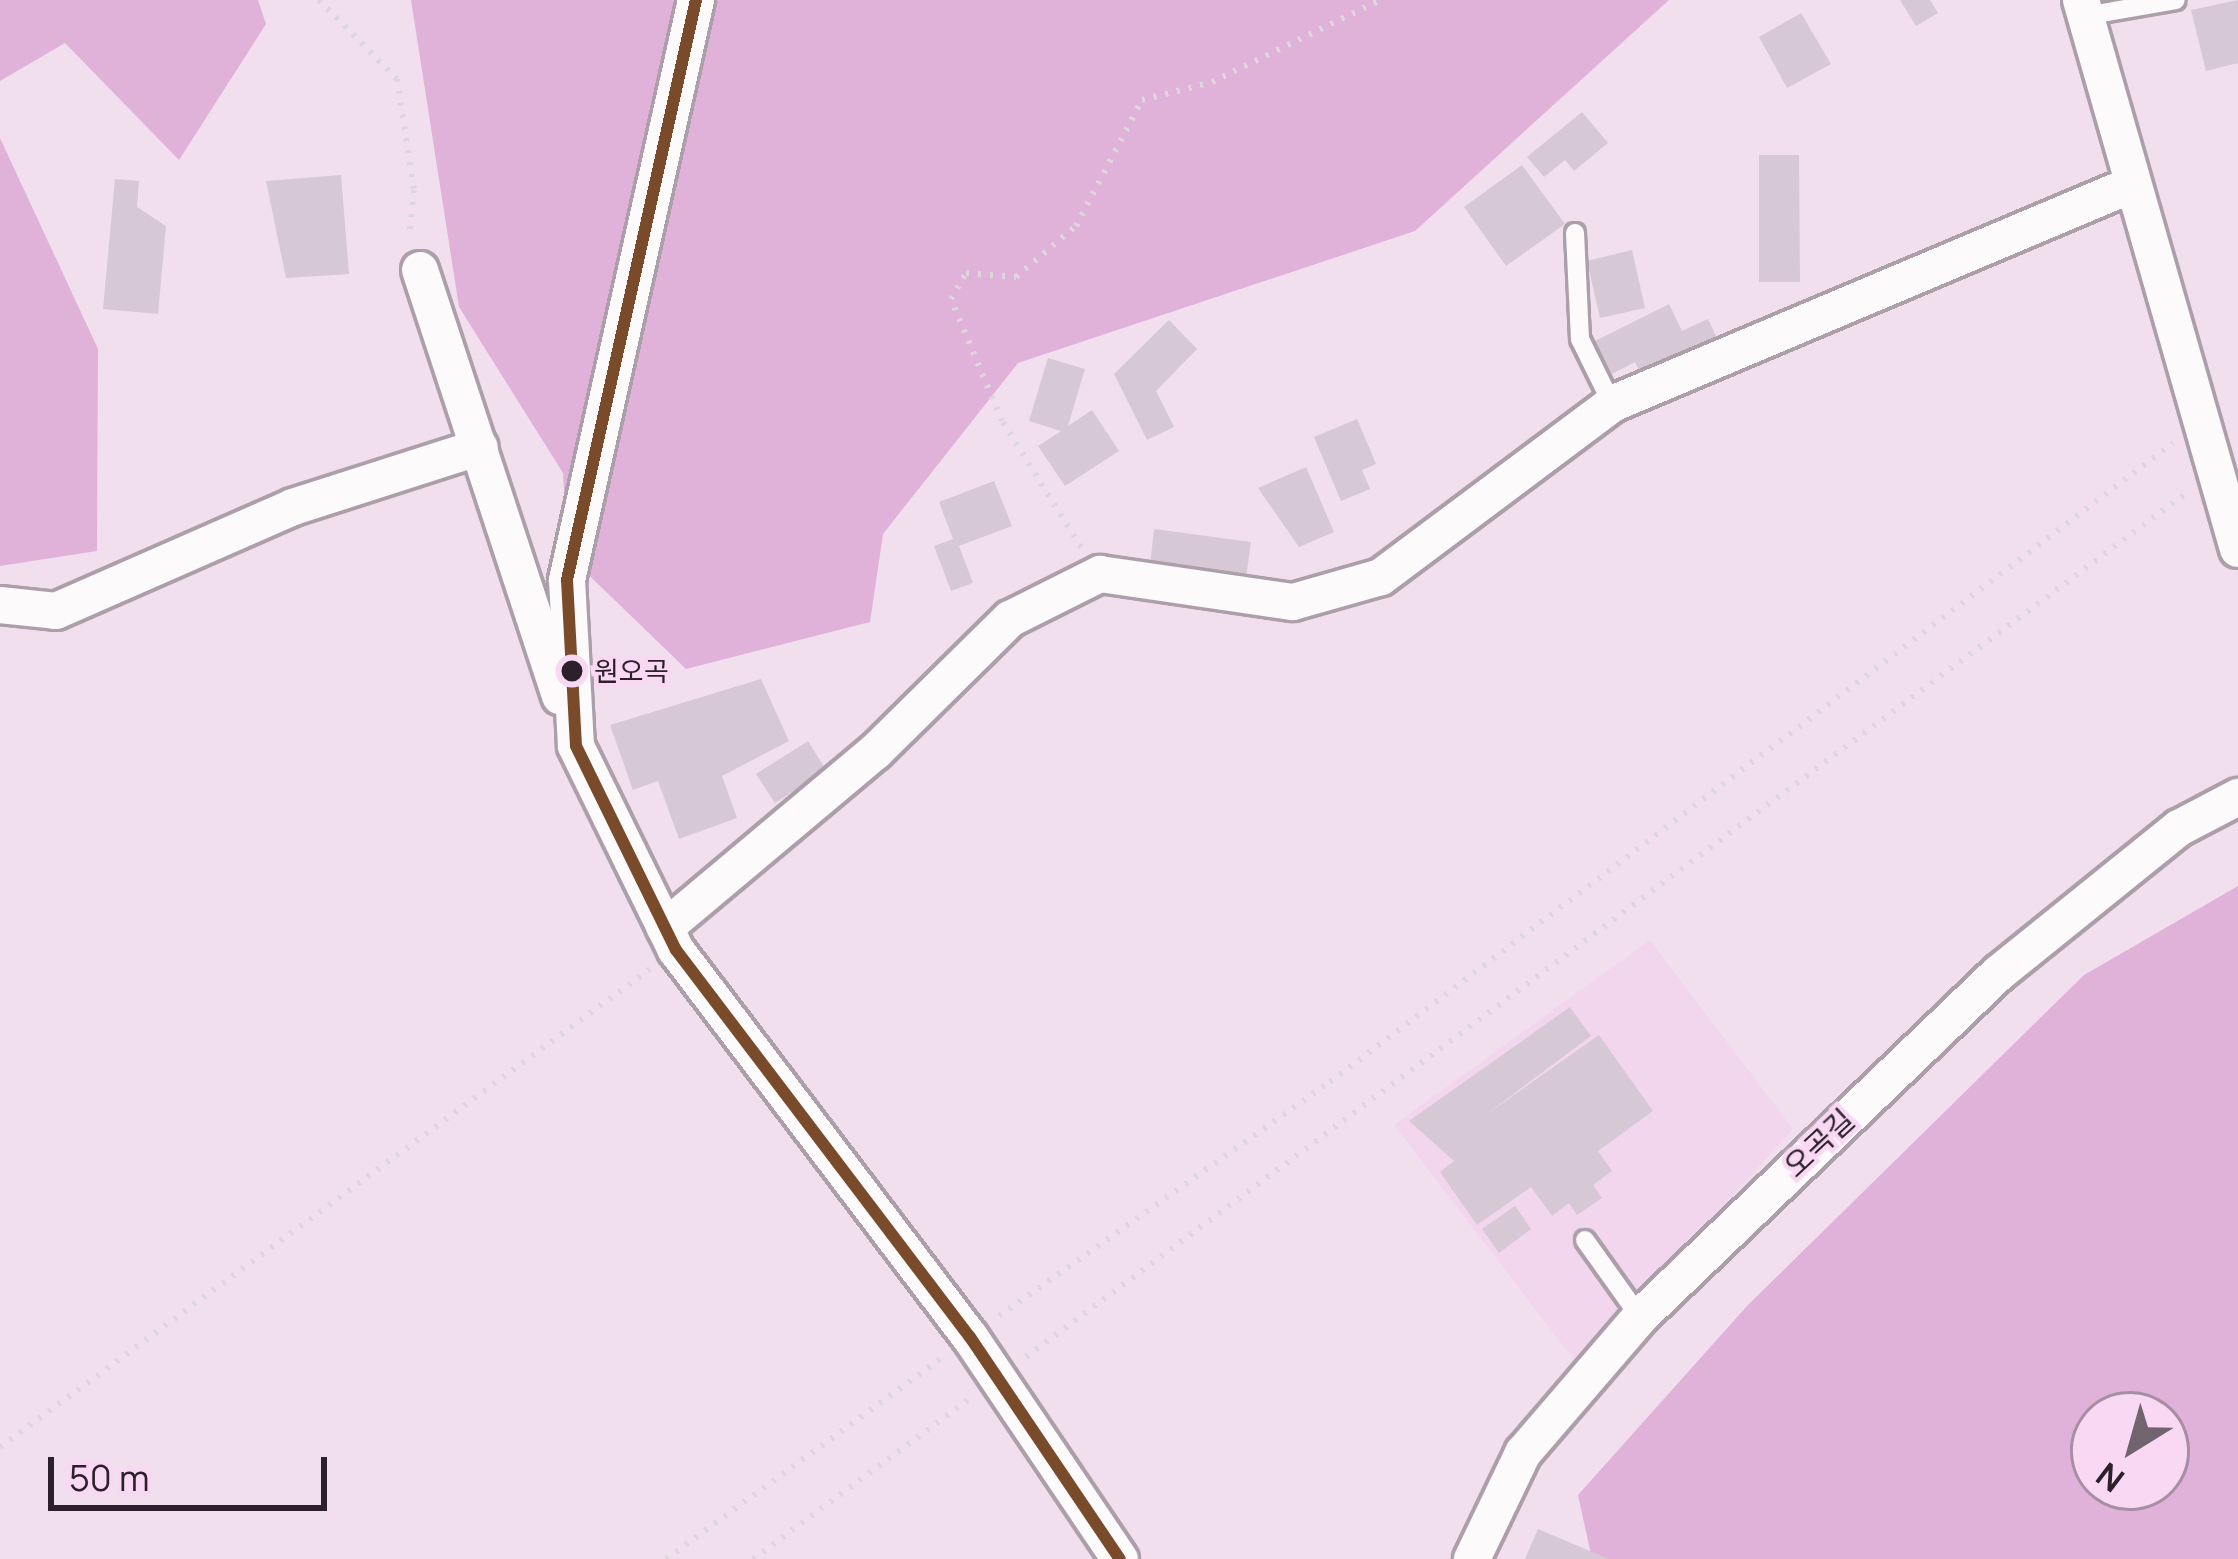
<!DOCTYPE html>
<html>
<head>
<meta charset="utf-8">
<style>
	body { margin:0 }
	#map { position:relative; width:2238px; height:1559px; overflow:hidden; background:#f1dfee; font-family:Manrope,"Noto Sans KR",sans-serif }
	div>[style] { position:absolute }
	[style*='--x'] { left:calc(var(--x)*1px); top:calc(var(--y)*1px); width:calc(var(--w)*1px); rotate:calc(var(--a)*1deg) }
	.built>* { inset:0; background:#f2d6ed }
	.forest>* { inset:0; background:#e0b2da }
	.building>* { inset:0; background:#d6c8d4 }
	.path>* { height:6px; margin-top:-3px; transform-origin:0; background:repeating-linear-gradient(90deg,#ddd7dc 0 3px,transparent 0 12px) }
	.roads { filter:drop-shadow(3px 0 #ac9faa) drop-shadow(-3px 0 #ac9faa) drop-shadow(0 3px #ac9faa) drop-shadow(0 -3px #ac9faa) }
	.lane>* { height:18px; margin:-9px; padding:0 9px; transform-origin:9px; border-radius:9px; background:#fdfafc }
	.street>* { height:36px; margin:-18px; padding:0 18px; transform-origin:18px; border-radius:18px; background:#fdfafc }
	.bus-1>* { height:12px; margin:-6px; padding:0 6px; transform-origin:6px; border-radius:6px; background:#7a4b2a }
	.dots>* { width:33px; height:33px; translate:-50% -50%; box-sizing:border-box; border:6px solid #f8d8f3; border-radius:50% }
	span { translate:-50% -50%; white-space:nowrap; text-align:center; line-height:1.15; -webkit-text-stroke:9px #f8d8f3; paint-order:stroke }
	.bus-label { font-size:27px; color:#2c212b }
	.left { translate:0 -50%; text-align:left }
	.street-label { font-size:30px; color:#2c212b }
	.north { position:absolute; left:2070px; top:1391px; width:120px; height:120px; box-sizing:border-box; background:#f8d8f3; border:3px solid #a68fa3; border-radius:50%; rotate:217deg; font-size:33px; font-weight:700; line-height:48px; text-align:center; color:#2c212b }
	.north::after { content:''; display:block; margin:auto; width:42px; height:54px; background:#71646f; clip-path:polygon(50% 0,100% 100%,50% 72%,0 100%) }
	.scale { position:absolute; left:48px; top:1457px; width:279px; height:54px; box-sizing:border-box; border:6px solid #2c212b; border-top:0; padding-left:15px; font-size:36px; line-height:42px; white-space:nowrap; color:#2c212b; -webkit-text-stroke:9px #f8d8f3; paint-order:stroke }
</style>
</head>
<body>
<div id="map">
	<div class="built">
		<div style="clip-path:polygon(1650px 940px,1793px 1129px,1578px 1365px,1394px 1125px)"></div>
	</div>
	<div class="forest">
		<div style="clip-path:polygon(0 0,258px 0,266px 24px,179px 160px,65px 43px,0 81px)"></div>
		<div style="clip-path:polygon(411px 0,1669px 0,1415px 231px,1018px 363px,883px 534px,870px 622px,686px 669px,568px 555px,563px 473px,459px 307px)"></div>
		<div style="clip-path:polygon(0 138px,98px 349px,97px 551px,0 566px)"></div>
		<div style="clip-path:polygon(evenodd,2238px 886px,2238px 1559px,1592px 1559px,1578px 1495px,1747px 1306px,2084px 975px,2238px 886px,2094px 1415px,2166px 1415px,2166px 1487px,2094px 1487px,2094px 1415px)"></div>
	</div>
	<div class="building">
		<div style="clip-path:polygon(1900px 0,1930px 0,1938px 13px,1916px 26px)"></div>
		<div style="clip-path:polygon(2238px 0,2238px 63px,2206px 71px,2191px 10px)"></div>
		<div style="clip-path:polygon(1801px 13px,1831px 64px,1787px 88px,1759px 37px)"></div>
		<div style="clip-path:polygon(1582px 112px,1608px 143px,1574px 171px,1565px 160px,1544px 177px,1527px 157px)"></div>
		<div style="clip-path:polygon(1759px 155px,1799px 155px,1800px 282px,1759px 282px)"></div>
		<div style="clip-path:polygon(1522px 165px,1565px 224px,1506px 266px,1464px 207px)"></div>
		<div style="clip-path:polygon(341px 175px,349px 274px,286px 278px,266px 181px)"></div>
		<div style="clip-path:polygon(115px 179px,139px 181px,137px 207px,166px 226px,158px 314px,103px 309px)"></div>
		<div style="clip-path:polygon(1632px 250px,1645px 308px,1600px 318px,1587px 261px)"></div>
		<div style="clip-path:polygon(1669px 304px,1682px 331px,1708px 319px,1718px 340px,1643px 378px,1635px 362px,1612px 374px,1595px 341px)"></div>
		<div style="clip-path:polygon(1169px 320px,1197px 349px,1156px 391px,1174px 427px,1147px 440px,1114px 374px)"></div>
		<div style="clip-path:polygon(1048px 358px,1085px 369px,1068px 426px,1092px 410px,1119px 451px,1065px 486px,1038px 446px,1061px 431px,1029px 421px)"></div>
		<div style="clip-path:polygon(1357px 419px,1376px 464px,1362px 470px,1370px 489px,1341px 501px,1314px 437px)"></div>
		<div style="clip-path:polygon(1306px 467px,1334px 532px,1299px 547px,1258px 488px)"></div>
		<div style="clip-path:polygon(994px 481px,1012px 526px,959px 546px,973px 583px,951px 591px,934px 546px,953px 539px,939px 502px)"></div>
		<div style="clip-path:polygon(1154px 529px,1251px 542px,1246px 578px,1150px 566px)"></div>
		<div style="clip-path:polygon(761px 679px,789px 741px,722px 776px,737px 818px,679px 839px,658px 781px,633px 790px,610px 725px)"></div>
		<div style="clip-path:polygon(808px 741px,826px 770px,775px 803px,756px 774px)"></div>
		<div style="clip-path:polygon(1570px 1007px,1591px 1036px,1484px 1116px,1599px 1035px,1653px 1111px,1598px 1151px,1612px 1171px,1593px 1185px,1602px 1198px,1577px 1215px,1569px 1203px,1552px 1216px,1531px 1187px,1477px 1225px,1440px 1172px,1454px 1161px,1409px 1121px)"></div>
		<div style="clip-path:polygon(1515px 1206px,1531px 1229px,1499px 1253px,1482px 1229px)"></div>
		<div style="clip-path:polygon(1538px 1529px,1609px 1559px,1525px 1559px)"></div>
	</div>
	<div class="path">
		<div style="--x:319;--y:0;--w:111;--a:45.4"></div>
		<div style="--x:397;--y:79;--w:112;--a:81.3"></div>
		<div style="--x:414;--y:190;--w:47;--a:96.1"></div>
		<div style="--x:1081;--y:547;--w:149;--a:-122.1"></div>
		<div style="--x:1002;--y:421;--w:132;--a:-112.7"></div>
		<div style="--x:951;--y:299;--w:30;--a:-60"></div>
		<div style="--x:966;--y:273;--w:50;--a:4.6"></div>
		<div style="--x:1016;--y:277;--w:79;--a:-40.4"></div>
		<div style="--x:1076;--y:226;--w:142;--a:-62.4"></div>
		<div style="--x:1142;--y:100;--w:72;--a:-14.4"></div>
		<div style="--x:1212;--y:82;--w:187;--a:-26"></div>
		<div style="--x:999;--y:1316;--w:405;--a:-35.3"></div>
		<div style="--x:1330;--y:1082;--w:1058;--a:-37.16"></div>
		<div style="--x:1026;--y:1357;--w:1445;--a:-36.67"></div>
		<div style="--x:0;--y:1447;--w:807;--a:-36.33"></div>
		<div style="--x:666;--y:1559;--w:339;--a:-36.1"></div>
		<div style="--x:753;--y:1559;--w:272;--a:-36.5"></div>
	</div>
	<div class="roads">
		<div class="lane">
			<div style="--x:2085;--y:16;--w:92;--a:-10"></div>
			<div style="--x:1575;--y:233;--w:106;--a:87.3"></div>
			<div style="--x:1580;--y:339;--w:72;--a:63.8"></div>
			<div style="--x:1585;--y:1240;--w:95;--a:54.5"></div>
		</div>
		<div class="street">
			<div style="--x:696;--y:0;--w:594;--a:102.54"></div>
			<div style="--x:567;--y:580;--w:166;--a:86.9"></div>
			<div style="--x:576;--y:746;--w:227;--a:63.9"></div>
			<div style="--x:676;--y:950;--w:486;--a:52.8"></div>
			<div style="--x:970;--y:1337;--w:268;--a:56"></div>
			<div style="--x:2081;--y:0;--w:571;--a:74.04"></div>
			<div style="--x:420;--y:270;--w:449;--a:71.8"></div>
			<div style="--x:0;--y:605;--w:56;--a:6.1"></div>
			<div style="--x:56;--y:611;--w:259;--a:-23.7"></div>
			<div style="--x:293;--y:507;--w:196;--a:-17.8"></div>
			<div style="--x:665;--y:928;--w:275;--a:-40"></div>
			<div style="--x:876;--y:751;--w:188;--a:-44.6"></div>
			<div style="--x:1010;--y:619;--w:101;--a:-26.6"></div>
			<div style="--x:1100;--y:574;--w:195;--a:8.3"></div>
			<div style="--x:1293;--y:602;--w:91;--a:-15.9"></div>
			<div style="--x:1381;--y:577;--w:289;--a:-36.8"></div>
			<div style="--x:1612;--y:404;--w:563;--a:-22.88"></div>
			<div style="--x:1472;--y:1559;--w:118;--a:-64.3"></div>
			<div style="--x:1523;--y:1453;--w:179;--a:-49.3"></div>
			<div style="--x:1640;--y:1317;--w:497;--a:-43.8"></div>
			<div style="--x:1999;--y:973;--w:231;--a:-38.9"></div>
			<div style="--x:2179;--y:828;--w:67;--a:-27.7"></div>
		</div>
	</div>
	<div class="bus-1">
		<div style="--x:696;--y:0;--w:594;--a:102.54"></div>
		<div style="--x:567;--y:580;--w:166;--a:86.9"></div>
		<div style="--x:576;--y:746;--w:227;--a:63.9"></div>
		<div style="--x:676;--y:950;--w:486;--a:52.8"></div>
		<div style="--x:970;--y:1337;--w:268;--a:56"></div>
	</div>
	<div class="dots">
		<div style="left:572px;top:671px;background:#2c212b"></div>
	</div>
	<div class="bus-label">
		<span class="left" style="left:594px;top:671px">원오곡</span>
	</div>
	<div class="street-label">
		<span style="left:1819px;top:1143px;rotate:-43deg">오곡길</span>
	</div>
	<div class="north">N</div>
	<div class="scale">50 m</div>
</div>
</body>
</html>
